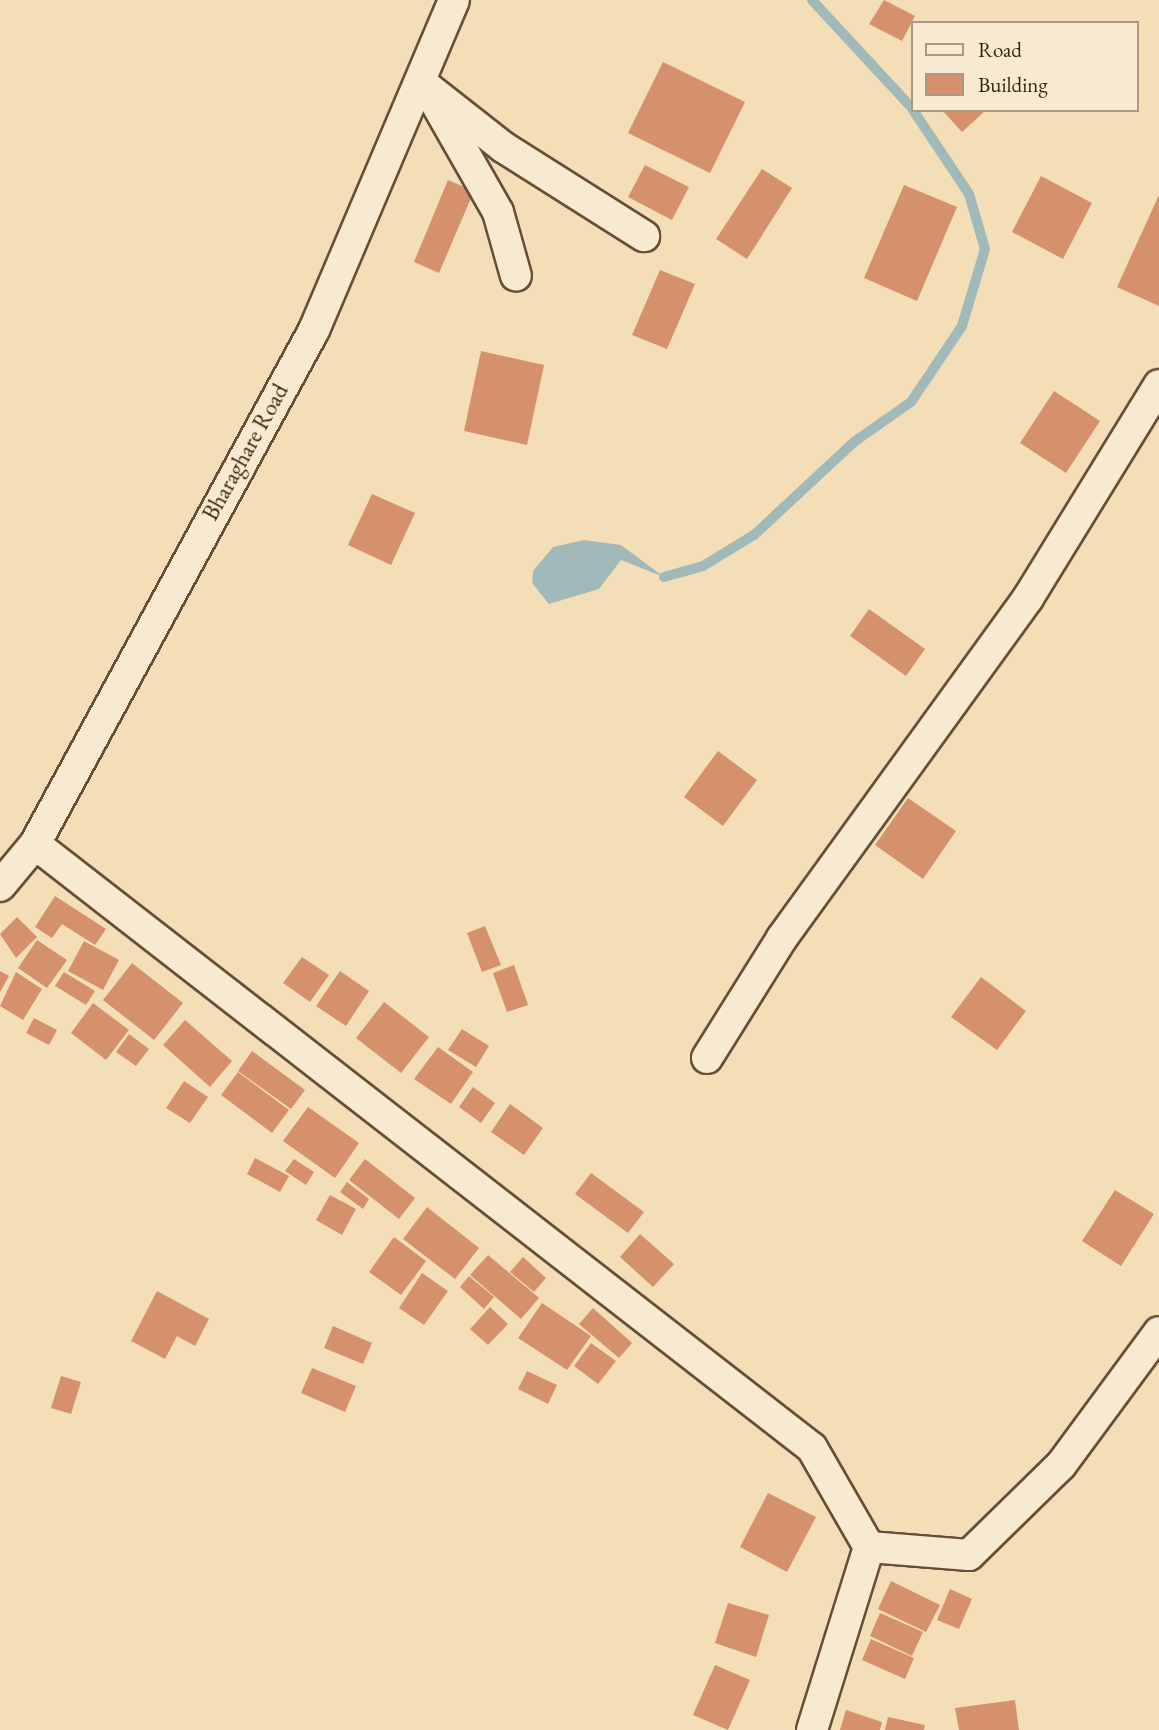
<!DOCTYPE html>
<html>
<head>
<meta charset="utf-8">
<style>
	body { margin:0 }
	#map { position:relative; width:1159px; height:1730px; overflow:hidden; background:#f4deb7; font-family:"EB Garamond",serif }
	div>[style] { position:absolute }
	[style*='--x'] { left:calc(var(--x)*1px); top:calc(var(--y)*1px); width:calc(var(--w)*1px); rotate:calc(var(--a)*1deg) }
	.water>* { inset:0; background:#a2b9ba }
	.stream>* { height:10px; margin:-5px; padding:0 5px; transform-origin:5px; border-radius:5px; background:#a2b9ba }
	.building>* { inset:0; background:#d5916c }
	.roads { filter:drop-shadow(2px 0 #684e38) drop-shadow(-2px 0 #684e38) drop-shadow(0 2px #684e38) drop-shadow(0 -2px #684e38) }
	.street>* { height:30px; margin:-15px; padding:0 15px; transform-origin:15px; border-radius:15px; background:#f8ead0 }
	span { translate:-50% -50%; white-space:nowrap; text-align:center; line-height:1.15; -webkit-text-stroke:6px #f8ead0; paint-order:stroke }
	.street-label { font-size:23px; color:#3a1e0d }
	.legend { position:absolute; left:911px; top:21px; width:228px; height:91px; box-sizing:border-box; background:#f8ead0; border:2px solid #ac9882; margin:0; padding:9px 12px; list-style:none; font-size:21px; color:#3a1e0d }
	.legend li { display:flex; align-items:center; gap:14px; height:35px }
	.legend b { width:35px; border:2px solid #ac9882 }
</style>
</head>
<body>
<div id="map">
	<div class="water">
		<div style="clip-path:polygon(584px 540px,621px 545px,664px 577px,621px 560px,599px 589px,549px 604px,532px 583px,533px 571px,553px 547px)"></div>
	</div>
	<div class="stream">
		<div style="--x:812;--y:0;--w:147;--a:47.2"></div>
		<div style="--x:664;--y:577;--w:41;--a:-15.8"></div>
		<div style="--x:703;--y:566;--w:60;--a:-31.3"></div>
		<div style="--x:754;--y:535;--w:137;--a:-42.9"></div>
		<div style="--x:854;--y:442;--w:70;--a:-35.1"></div>
		<div style="--x:911;--y:402;--w:92;--a:-56.1"></div>
		<div style="--x:962;--y:326;--w:80;--a:-73.4"></div>
		<div style="--x:985;--y:249;--w:57;--a:-106.2"></div>
		<div style="--x:969;--y:194;--w:101;--a:-123.7"></div>
	</div>
	<div class="building">
		<div style="clip-path:polygon(884px 0,915px 16px,902px 41px,869px 24px)"></div>
		<div style="clip-path:polygon(663px 62px,745px 102px,710px 173px,628px 133px)"></div>
		<div style="clip-path:polygon(942px 110px,986px 110px,962px 132px)"></div>
		<div style="clip-path:polygon(645px 165px,689px 187px,672px 220px,628px 197px)"></div>
		<div style="clip-path:polygon(762px 169px,792px 188px,747px 259px,716px 239px)"></div>
		<div style="clip-path:polygon(1041px 176px,1092px 203px,1063px 259px,1012px 232px)"></div>
		<div style="clip-path:polygon(448px 180px,474px 191px,439px 273px,414px 262px)"></div>
		<div style="clip-path:polygon(904px 185px,957px 207px,917px 301px,864px 278px)"></div>
		<div style="clip-path:polygon(1159px 195px,1159px 306px,1117px 287px)"></div>
		<div style="clip-path:polygon(660px 270px,695px 284px,667px 349px,632px 335px)"></div>
		<div style="clip-path:polygon(481px 351px,544px 365px,527px 445px,464px 431px)"></div>
		<div style="clip-path:polygon(1054px 391px,1100px 421px,1066px 473px,1020px 443px)"></div>
		<div style="clip-path:polygon(372px 494px,415px 513px,391px 565px,348px 545px)"></div>
		<div style="clip-path:polygon(869px 609px,925px 649px,906px 676px,850px 636px)"></div>
		<div style="clip-path:polygon(718px 751px,757px 780px,723px 826px,684px 797px)"></div>
		<div style="clip-path:polygon(908px 798px,956px 831px,923px 879px,875px 845px)"></div>
		<div style="clip-path:polygon(55px 896px,106px 929px,95px 945px,62px 924px,52px 938px,35px 927px)"></div>
		<div style="clip-path:polygon(17px 917px,37px 937px,16px 958px,0 934px)"></div>
		<div style="clip-path:polygon(485px 926px,501px 965px,482px 972px,467px 933px)"></div>
		<div style="clip-path:polygon(37px 940px,67px 960px,47px 988px,18px 968px)"></div>
		<div style="clip-path:polygon(84px 941px,119px 960px,103px 990px,68px 971px)"></div>
		<div style="clip-path:polygon(302px 957px,329px 975px,310px 1002px,283px 983px)"></div>
		<div style="clip-path:polygon(132px 963px,183px 1003px,154px 1040px,103px 1000px)"></div>
		<div style="clip-path:polygon(514px 965px,528px 1005px,507px 1012px,493px 973px)"></div>
		<div style="clip-path:polygon(0 971px,9px 976px,0 992px)"></div>
		<div style="clip-path:polygon(340px 971px,369px 991px,346px 1026px,316px 1006px)"></div>
		<div style="clip-path:polygon(16px 972px,42px 989px,23px 1020px,0 1006px)"></div>
		<div style="clip-path:polygon(64px 972px,95px 991px,86px 1005px,55px 986px)"></div>
		<div style="clip-path:polygon(981px 977px,1026px 1011px,997px 1050px,951px 1017px)"></div>
		<div style="clip-path:polygon(384px 1002px,429px 1037px,401px 1073px,356px 1038px)"></div>
		<div style="clip-path:polygon(93px 1003px,129px 1030px,106px 1060px,71px 1033px)"></div>
		<div style="clip-path:polygon(34px 1018px,57px 1030px,49px 1045px,26px 1033px)"></div>
		<div style="clip-path:polygon(185px 1020px,232px 1061px,210px 1087px,163px 1045px)"></div>
		<div style="clip-path:polygon(462px 1029px,489px 1046px,476px 1067px,448px 1050px)"></div>
		<div style="clip-path:polygon(129px 1034px,149px 1049px,136px 1066px,116px 1052px)"></div>
		<div style="clip-path:polygon(438px 1047px,473px 1072px,451px 1104px,414px 1079px)"></div>
		<div style="clip-path:polygon(252px 1051px,305px 1090px,291px 1109px,238px 1071px)"></div>
		<div style="clip-path:polygon(238px 1072px,289px 1110px,272px 1133px,221px 1095px)"></div>
		<div style="clip-path:polygon(184px 1081px,208px 1097px,190px 1123px,166px 1108px)"></div>
		<div style="clip-path:polygon(473px 1087px,495px 1103px,481px 1123px,459px 1107px)"></div>
		<div style="clip-path:polygon(510px 1104px,543px 1128px,524px 1155px,491px 1132px)"></div>
		<div style="clip-path:polygon(308px 1107px,359px 1143px,335px 1178px,283px 1141px)"></div>
		<div style="clip-path:polygon(255px 1158px,289px 1176px,280px 1192px,247px 1174px)"></div>
		<div style="clip-path:polygon(294px 1159px,314px 1172px,306px 1185px,285px 1171px)"></div>
		<div style="clip-path:polygon(365px 1159px,415px 1198px,399px 1219px,349px 1180px)"></div>
		<div style="clip-path:polygon(591px 1173px,644px 1212px,628px 1233px,575px 1194px)"></div>
		<div style="clip-path:polygon(347px 1182px,369px 1199px,363px 1209px,340px 1192px)"></div>
		<div style="clip-path:polygon(1115px 1190px,1154px 1214px,1121px 1266px,1082px 1241px)"></div>
		<div style="clip-path:polygon(330px 1195px,356px 1209px,342px 1235px,316px 1220px)"></div>
		<div style="clip-path:polygon(427px 1207px,479px 1248px,455px 1279px,403px 1239px)"></div>
		<div style="clip-path:polygon(640px 1234px,674px 1264px,653px 1287px,620px 1257px)"></div>
		<div style="clip-path:polygon(394px 1237px,426px 1261px,401px 1295px,369px 1272px)"></div>
		<div style="clip-path:polygon(488px 1255px,539px 1298px,521px 1319px,470px 1275px)"></div>
		<div style="clip-path:polygon(523px 1257px,546px 1278px,534px 1292px,510px 1272px)"></div>
		<div style="clip-path:polygon(422px 1273px,448px 1291px,424px 1325px,399px 1308px)"></div>
		<div style="clip-path:polygon(469px 1276px,494px 1297px,484px 1309px,460px 1287px)"></div>
		<div style="clip-path:polygon(157px 1291px,209px 1319px,195px 1346px,177px 1336px,165px 1359px,131px 1341px)"></div>
		<div style="clip-path:polygon(542px 1303px,591px 1336px,567px 1370px,518px 1338px)"></div>
		<div style="clip-path:polygon(490px 1307px,508px 1324px,488px 1345px,470px 1329px)"></div>
		<div style="clip-path:polygon(593px 1308px,632px 1343px,619px 1358px,579px 1324px)"></div>
		<div style="clip-path:polygon(333px 1326px,372px 1343px,363px 1364px,324px 1348px)"></div>
		<div style="clip-path:polygon(591px 1343px,616px 1361px,598px 1384px,574px 1366px)"></div>
		<div style="clip-path:polygon(312px 1368px,356px 1386px,345px 1412px,301px 1393px)"></div>
		<div style="clip-path:polygon(527px 1371px,557px 1385px,548px 1404px,518px 1389px)"></div>
		<div style="clip-path:polygon(61px 1376px,81px 1382px,71px 1414px,51px 1408px)"></div>
		<div style="clip-path:polygon(768px 1493px,816px 1517px,787px 1572px,740px 1547px)"></div>
		<div style="clip-path:polygon(891px 1581px,940px 1605px,926px 1632px,878px 1609px)"></div>
		<div style="clip-path:polygon(950px 1589px,972px 1599px,959px 1629px,937px 1620px)"></div>
		<div style="clip-path:polygon(728px 1603px,769px 1615px,756px 1657px,715px 1643px)"></div>
		<div style="clip-path:polygon(880px 1613px,923px 1632px,912px 1656px,870px 1636px)"></div>
		<div style="clip-path:polygon(871px 1639px,914px 1658px,905px 1679px,862px 1660px)"></div>
		<div style="clip-path:polygon(715px 1665px,750px 1680px,728px 1730px,693px 1715px)"></div>
		<div style="clip-path:polygon(1015px 1700px,1019px 1730px,959px 1730px,955px 1708px)"></div>
		<div style="clip-path:polygon(846px 1710px,882px 1722px,880px 1730px,840px 1730px)"></div>
		<div style="clip-path:polygon(888px 1717px,925px 1725px,924px 1730px,885px 1730px)"></div>
	</div>
	<div class="roads">
		<div class="street">
			<div style="--x:423;--y:84;--w:102;--a:38.2"></div>
			<div style="--x:503;--y:147;--w:167;--a:32.3"></div>
			<div style="--x:437;--y:105;--w:123;--a:60.3"></div>
			<div style="--x:498;--y:212;--w:66;--a:74.3"></div>
			<div style="--x:35;--y:844;--w:984;--a:37.86"></div>
			<div style="--x:812;--y:1448;--w:114;--a:60.1"></div>
			<div style="--x:0;--y:886;--w:55;--a:-50.2"></div>
			<div style="--x:35;--y:844;--w:585;--a:-61.51"></div>
			<div style="--x:314;--y:330;--w:358;--a:-67"></div>
			<div style="--x:707;--y:1058;--w:142;--a:-58"></div>
			<div style="--x:782;--y:938;--w:420;--a:-54.1"></div>
			<div style="--x:1028;--y:598;--w:250;--a:-58.4"></div>
			<div style="--x:812;--y:1730;--w:192;--a:-72.7"></div>
			<div style="--x:869;--y:1547;--w:100;--a:4.6"></div>
			<div style="--x:969;--y:1555;--w:129;--a:-44.4"></div>
			<div style="--x:1061;--y:1465;--w:165;--a:-53.6"></div>
		</div>
	</div>
	<div class="street-label">
		<span style="left:245px;top:452px;rotate:-61deg">Bharaghare Road</span>
	</div>
	<ul class="legend">
	<li><b style="height:9px;background:#f8ead0"></b>Road</li>
	<li><b style="height:19px;background:#d5916c"></b>Building</li>
	</ul>
</div>
</body>
</html>
